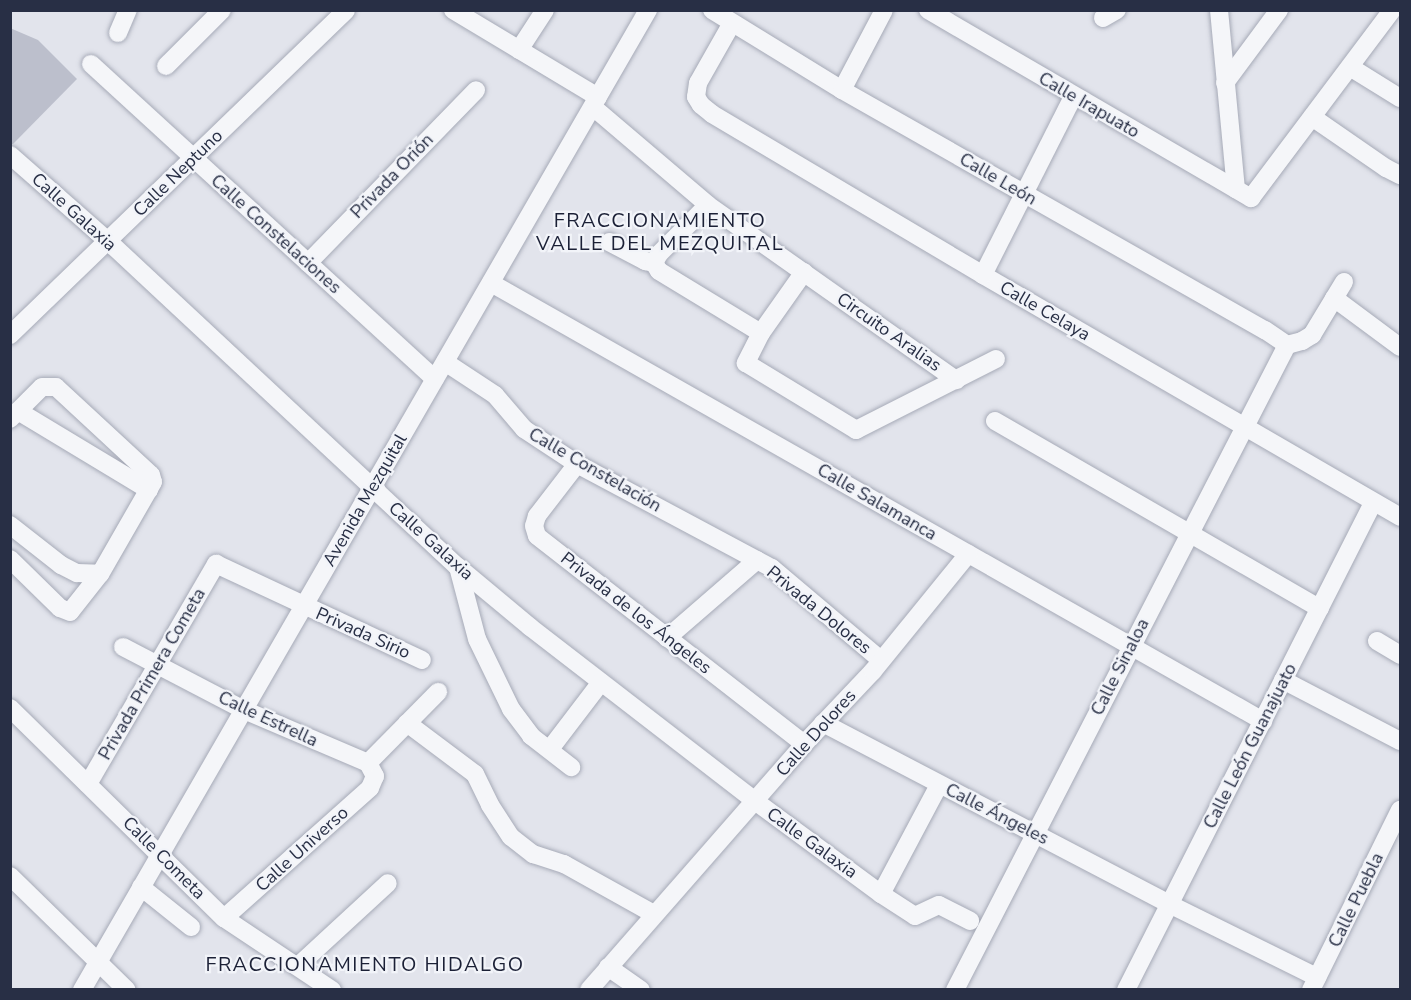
<!DOCTYPE html>
<meta charset="utf-8">
<style>
body{margin:0}
#map{position:relative;width:1411px;height:1000px;overflow:hidden;background:#e2e4ec;font-family:"Nunito Sans",sans-serif}
div>[style]{position:absolute}
[style*='--x']{left:calc(var(--x)*1px);top:calc(var(--y)*1px);width:calc(var(--w)*1px);rotate:calc(var(--a)*1deg)}
.building>*{inset:0;background:#bcbfcc}
.roads{filter:drop-shadow(0 0 2px #a6aab7) drop-shadow(0 0 2px #a6aab7)}
.minor>*{height:18px;margin:-9px;padding:0 9px;transform-origin:9px;border-radius:9px;background:#f5f6f9}
span{translate:-50% -50%;white-space:nowrap;text-align:center;line-height:1.15;-webkit-text-stroke:4.5px #f2f4f9;paint-order:stroke}
.street-label{font-size:18px;color:#282f45}
.neighbourhood-label{font-size:20px;color:#1b2036;letter-spacing:1.5px}
.frame{position:absolute;inset:0;border:12px solid #282f45;pointer-events:none}
</style>
<div id="map">
<div class="building">
<i style="clip-path:polygon(10px 28px,38px 40px,77px 79px,13px 144px,10px 144px)"></i>
</div>
<div class="roads">
<div class="minor">
<i style="--x:453;--y:10;--w:169;--a:31"></i>
<i style="--x:712;--y:10;--w:153;--a:31.6"></i>
<i style="--x:842;--y:90;--w:486;--a:29.6"></i>
<i style="--x:1265;--y:330;--w:27;--a:34"></i>
<i style="--x:928;--y:10;--w:374;--a:30.2"></i>
<i style="--x:1251;--y:198;--w:235;--a:-53.1"></i>
<i style="--x:1219;--y:10;--w:180;--a:84.6"></i>
<i style="--x:1103;--y:18;--w:16;--a:-30"></i>
<i style="--x:732;--y:23;--w:69;--a:119.5"></i>
<i style="--x:698;--y:83;--w:14;--a:98"></i>
<i style="--x:696;--y:97;--w:9;--a:58"></i>
<i style="--x:701;--y:105;--w:14;--a:39"></i>
<i style="--x:712;--y:114;--w:315;--a:30.7"></i>
<i style="--x:983;--y:275;--w:482;--a:30.1"></i>
<i style="--x:118;--y:33;--w:25;--a:-67"></i>
<i style="--x:519;--y:50;--w:48;--a:-57"></i>
<i style="--x:91;--y:64;--w:466;--a:42.5"></i>
<i style="--x:166;--y:66;--w:79;--a:-45"></i>
<i style="--x:1350;--y:67;--w:59;--a:31.8"></i>
<i style="--x:1225;--y:83;--w:91;--a:-53.5"></i>
<i style="--x:842;--y:90;--w:90;--a:-62.3"></i>
<i style="--x:593;--y:107;--w:151;--a:40.4"></i>
<i style="--x:708;--y:205;--w:304;--a:35.2"></i>
<i style="--x:1312;--y:117;--w:90;--a:34.6"></i>
<i style="--x:1386;--y:168;--w:16;--a:27"></i>
<i style="--x:10;--y:155;--w:130;--a:41.3"></i>
<i style="--x:108;--y:241;--w:478;--a:43"></i>
<i style="--x:458;--y:567;--w:94;--a:39.8"></i>
<i style="--x:530;--y:627;--w:284;--a:37.7"></i>
<i style="--x:755;--y:801;--w:157;--a:36.4"></i>
<i style="--x:881;--y:894;--w:40;--a:32.9"></i>
<i style="--x:915;--y:916;--w:26;--a:-25"></i>
<i style="--x:939;--y:905;--w:35;--a:27"></i>
<i style="--x:609;--y:242;--w:41;--a:27.8"></i>
<i style="--x:645;--y:261;--w:9;--a:13"></i>
<i style="--x:308;--y:263;--w:241;--a:-45.8"></i>
<i style="--x:654;--y:263;--w:9;--a:58"></i>
<i style="--x:659;--y:271;--w:119;--a:31.3"></i>
<i style="--x:654;--y:263;--w:10;--a:-61"></i>
<i style="--x:659;--y:254;--w:69;--a:-45"></i>
<i style="--x:804;--y:272;--w:75;--a:125.2"></i>
<i style="--x:761;--y:333;--w:34;--a:117"></i>
<i style="--x:746;--y:363;--w:129;--a:31.3"></i>
<i style="--x:856;--y:430;--w:157;--a:-26.9"></i>
<i style="--x:983;--y:275;--w:199;--a:-63.2"></i>
<i style="--x:491;--y:283;--w:888;--a:29.57"></i>
<i style="--x:1334;--y:298;--w:82;--a:36.6"></i>
<i style="--x:10;--y:335;--w:467;--a:-44"></i>
<i style="--x:1287;--y:345;--w:16;--a:-15"></i>
<i style="--x:1302;--y:341;--w:12;--a:-31"></i>
<i style="--x:1312;--y:335;--w:62;--a:-58.9"></i>
<i style="--x:445;--y:362;--w:60;--a:33.4"></i>
<i style="--x:495;--y:395;--w:45;--a:49.5"></i>
<i style="--x:524;--y:429;--w:64;--a:33.4"></i>
<i style="--x:577;--y:464;--w:221;--a:28.1"></i>
<i style="--x:772;--y:568;--w:143;--a:40.2"></i>
<i style="--x:18;--y:411;--w:153;--a:31.1"></i>
<i style="--x:10;--y:419;--w:45;--a:-45"></i>
<i style="--x:42;--y:387;--w:14;--a:0"></i>
<i style="--x:56;--y:387;--w:129;--a:42.8"></i>
<i style="--x:151;--y:475;--w:7;--a:74"></i>
<i style="--x:153;--y:482;--w:106;--a:119.9"></i>
<i style="--x:100;--y:574;--w:48;--a:128.3"></i>
<i style="--x:70;--y:612;--w:11;--a:-158"></i>
<i style="--x:60;--y:608;--w:70;--a:-135.6"></i>
<i style="--x:995;--y:421;--w:375;--a:30"></i>
<i style="--x:577;--y:464;--w:66;--a:127.6"></i>
<i style="--x:537;--y:516;--w:10;--a:107"></i>
<i style="--x:534;--y:526;--w:10;--a:73"></i>
<i style="--x:537;--y:536;--w:338;--a:37.9"></i>
<i style="--x:10;--y:525;--w:65;--a:38.1"></i>
<i style="--x:61;--y:565;--w:18;--a:27"></i>
<i style="--x:77;--y:573;--w:23;--a:2"></i>
<i style="--x:458;--y:567;--w:74;--a:75.2"></i>
<i style="--x:477;--y:639;--w:78;--a:64.1"></i>
<i style="--x:511;--y:709;--w:34;--a:53"></i>
<i style="--x:531;--y:736;--w:51;--a:37.8"></i>
<i style="--x:667;--y:638;--w:119;--a:-40.9"></i>
<i style="--x:1377;--y:641;--w:27;--a:31"></i>
<i style="--x:123;--y:647;--w:136;--a:27.5"></i>
<i style="--x:244;--y:710;--w:135;--a:23.1"></i>
<i style="--x:368;--y:763;--w:15;--a:62"></i>
<i style="--x:375;--y:776;--w:13;--a:113"></i>
<i style="--x:370;--y:788;--w:195;--a:138.3"></i>
<i style="--x:1283;--y:680;--w:132;--a:27.5"></i>
<i style="--x:10;--y:708;--w:300;--a:44.5"></i>
<i style="--x:224;--y:918;--w:130;--a:33.7"></i>
<i style="--x:407;--y:723;--w:85;--a:36.9"></i>
<i style="--x:475;--y:774;--w:34;--a:64"></i>
<i style="--x:490;--y:805;--w:38;--a:57"></i>
<i style="--x:511;--y:837;--w:28;--a:38"></i>
<i style="--x:533;--y:854;--w:33;--a:18"></i>
<i style="--x:564;--y:864;--w:103;--a:29.1"></i>
<i style="--x:823;--y:723;--w:393;--a:27.6"></i>
<i style="--x:1171;--y:905;--w:163;--a:26.3"></i>
<i style="--x:550;--y:749;--w:84;--a:-52.7"></i>
<i style="--x:368;--y:763;--w:100;--a:-45.4"></i>
<i style="--x:88;--y:784;--w:255;--a:-59.8"></i>
<i style="--x:216;--y:564;--w:227;--a:25"></i>
<i style="--x:10;--y:876;--w:163;--a:44.3"></i>
<i style="--x:141;--y:887;--w:64;--a:38.7"></i>
<i style="--x:881;--y:894;--w:123;--a:-62"></i>
<i style="--x:298;--y:966;--w:122;--a:-42.7"></i>
<i style="--x:608;--y:967;--w:40;--a:34.9"></i>
<i style="--x:82;--y:990;--w:1132;--a:-59.99"></i>
<i style="--x:589;--y:990;--w:327;--a:-48.8"></i>
<i style="--x:804;--y:744;--w:100;--a:-46.6"></i>
<i style="--x:873;--y:671;--w:151;--a:-50.9"></i>
<i style="--x:955;--y:990;--w:725;--a:-62.76"></i>
<i style="--x:1126;--y:990;--w:546;--a:-63.11"></i>
<i style="--x:1311;--y:990;--w:201;--a:-63.7"></i>
</div>
</div>
<div class="street-label">
<span style="left:1089px;top:105px;rotate:30deg">Calle Irapuato</span>
<span style="left:178px;top:173px;rotate:-44deg">Calle Neptuno</span>
<span style="left:392px;top:176px;rotate:-46deg">Privada Orión</span>
<span style="left:998px;top:179px;rotate:30deg">Calle León</span>
<span style="left:74px;top:212px;rotate:42deg">Calle Galaxia</span>
<span style="left:276px;top:234px;rotate:42deg">Calle Constelaciones</span>
<span style="left:1045px;top:311px;rotate:30deg">Calle Celaya</span>
<span style="left:889px;top:332px;rotate:35deg">Circuito Aralias</span>
<span style="left:595px;top:470px;rotate:30deg">Calle Constelación</span>
<span style="left:365px;top:500px;rotate:-60deg">Avenida Mezquital</span>
<span style="left:877px;top:502px;rotate:30deg">Calle Salamanca</span>
<span style="left:431px;top:541px;rotate:42deg">Calle Galaxia</span>
<span style="left:819px;top:610px;rotate:39deg">Privada Dolores</span>
<span style="left:636px;top:613px;rotate:38deg">Privada de los Ángeles</span>
<span style="left:363px;top:633px;rotate:24deg">Privada Sirio</span>
<span style="left:1120px;top:667px;rotate:-63deg">Calle Sinaloa</span>
<span style="left:152px;top:674px;rotate:-60deg">Privada Primera Cometa</span>
<span style="left:268px;top:719px;rotate:25deg">Calle Estrella</span>
<span style="left:816px;top:733px;rotate:-48deg">Calle Dolores</span>
<span style="left:1250px;top:746px;rotate:-63deg">Calle León Guanajuato</span>
<span style="left:997px;top:814px;rotate:27deg">Calle Ángeles</span>
<span style="left:812px;top:843px;rotate:36deg">Calle Galaxia</span>
<span style="left:302px;top:849px;rotate:-42deg">Calle Universo</span>
<span style="left:164px;top:858px;rotate:45deg">Calle Cometa</span>
<span style="left:1356px;top:900px;rotate:-64deg">Calle Puebla</span>
</div>
<div class="neighbourhood-label">
<span style="left:660px;top:232px">FRACCIONAMIENTO<br>VALLE DEL MEZQUITAL</span>
<span style="left:365px;top:964px">FRACCIONAMIENTO HIDALGO</span>
</div>
<div class="frame"></div>
</div>
